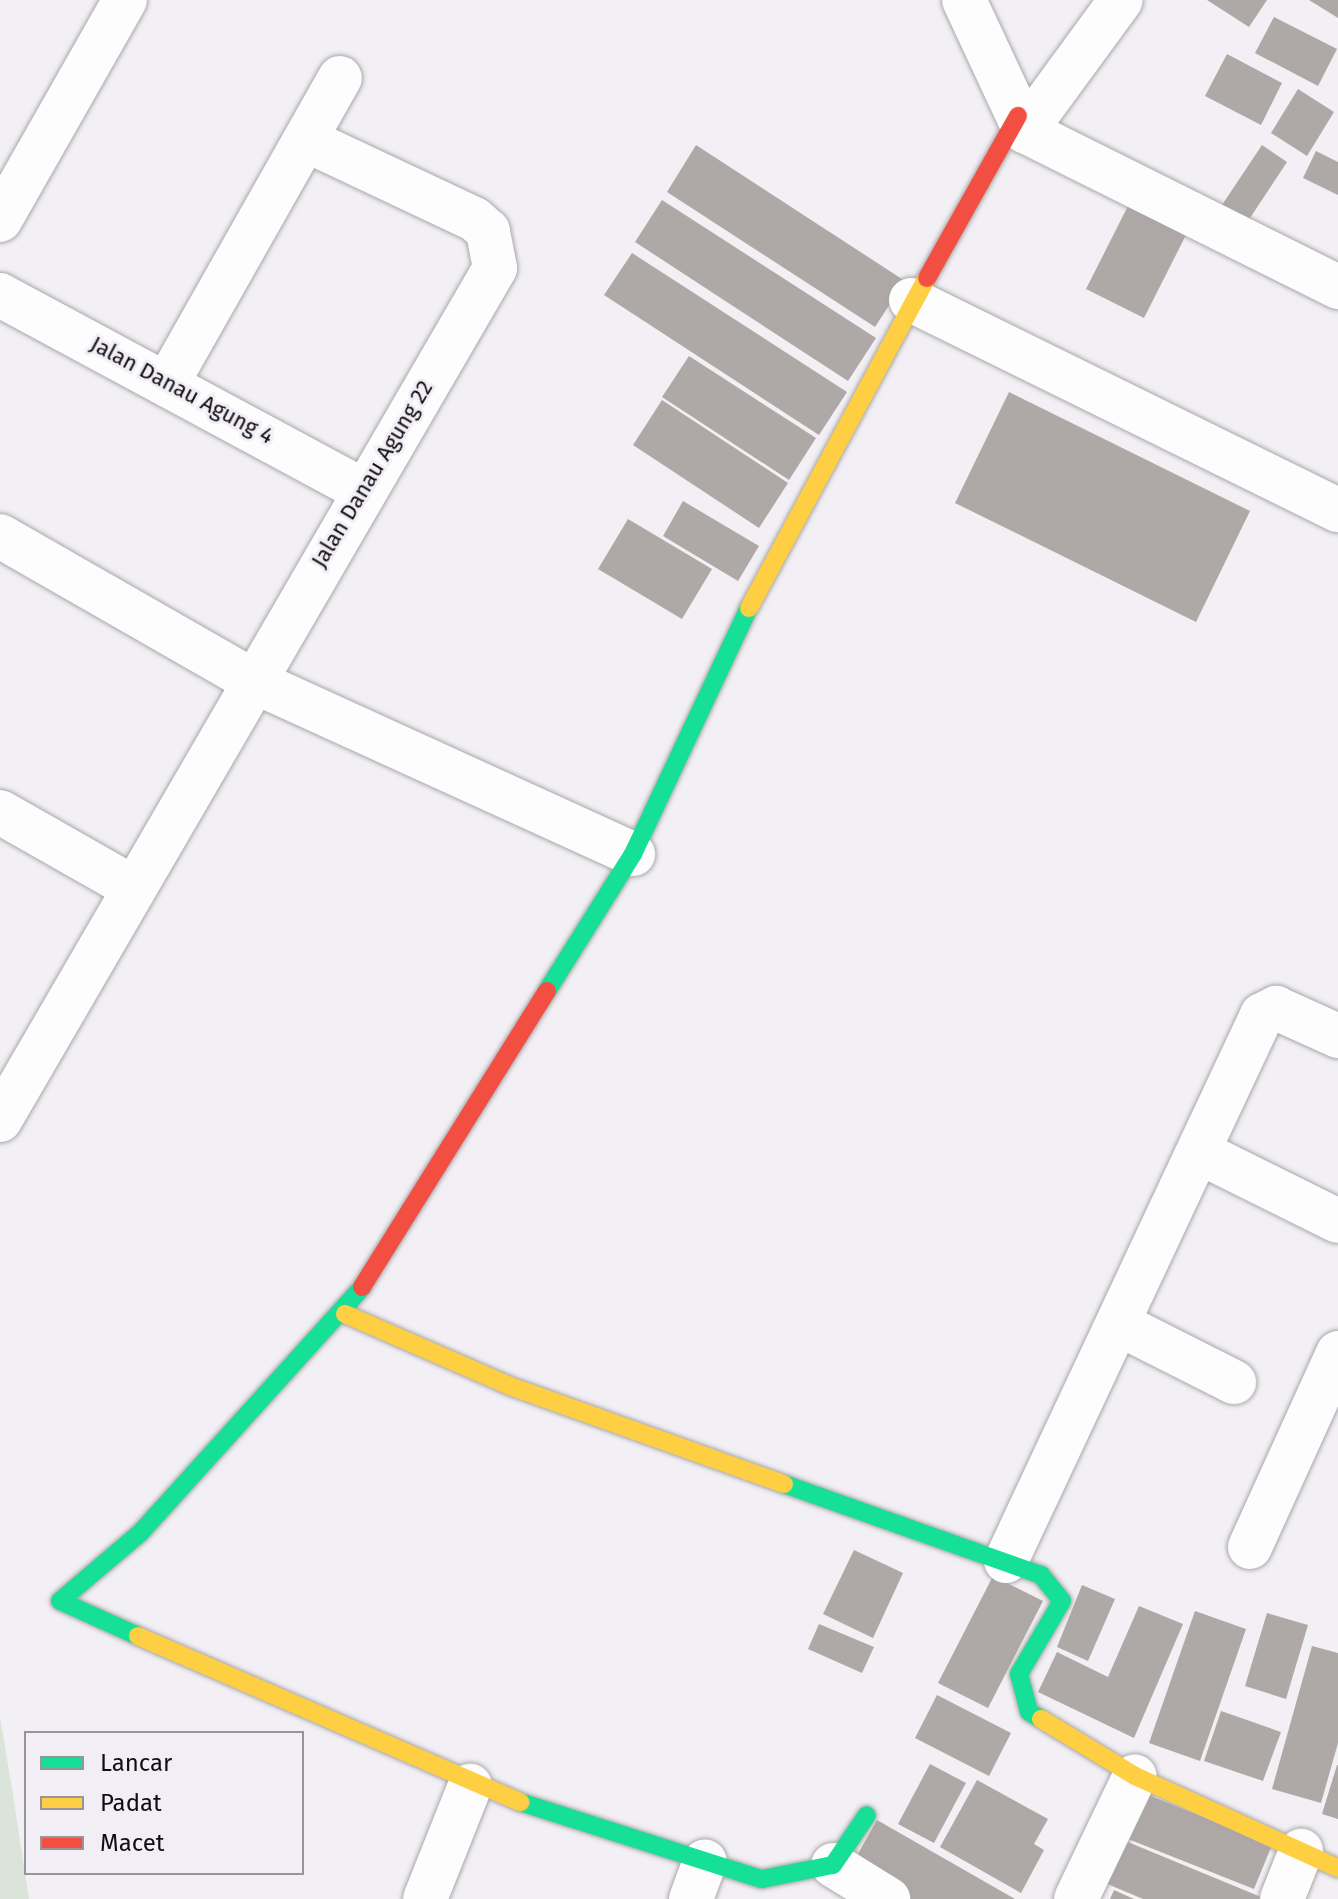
<!DOCTYPE html>
<style>
body{margin:0}
#map{position:relative;width:1338px;height:1899px;overflow:hidden;background:#f2f0f4;font-family:"Fira Sans",sans-serif}
div>[style]{position:absolute}
[style*='--x']{left:calc(var(--x)*1px);top:calc(var(--y)*1px);width:calc(var(--w)*1px);rotate:calc(var(--a)*1deg)}
.green>*{inset:0;background:#dbe4d9}
.building>*{inset:0;background:#aea8a6}
.roads{filter:drop-shadow(0 0 2px #a9a7aa) drop-shadow(0 0 2px #a9a7aa)}
.street>*{height:44px;margin:-22px;padding:0 22px;transform-origin:22px;border-radius:22px;background:#fdfdfd}
.fast>*{height:18px;margin:-9px;padding:0 9px;transform-origin:9px;border-radius:9px;background:#16e098}
.slow>*{height:18px;margin:-9px;padding:0 9px;transform-origin:9px;border-radius:9px;background:#ffcf43}
.jam>*{height:18px;margin:-9px;padding:0 9px;transform-origin:9px;border-radius:9px;background:#f24e42}
span{translate:-50% -50%;white-space:nowrap;text-align:center;line-height:1.15;-webkit-text-stroke:6px #f2eef6;paint-order:stroke}
.street-label{font-size:22px;color:#0f0d10}
.legend{position:absolute;left:24px;top:1731px;width:280px;height:144px;box-sizing:border-box;background:#f2eef6;border:2px solid #97949a;margin:0;padding:10px 14px;list-style:none;font-size:24px;color:#0f0d10}
.legend li{display:flex;align-items:center;gap:16px;height:40px}
.legend b{width:40px;border:2px solid #97949a}
</style>
<div id="map">
<div class="green">
<i style="clip-path:polygon(0 1717px,13px 1795px,29px 1899px,0 1899px)"></i>
</div>
<div class="building">
<i style="clip-path:polygon(1207px 0,1267px 0,1249px 27px)"></i>
<i style="clip-path:polygon(1309px 0,1338px 0,1338px 18px)"></i>
<i style="clip-path:polygon(1274px 17px,1337px 49px,1318px 86px,1255px 53px)"></i>
<i style="clip-path:polygon(1227px 54px,1282px 83px,1261px 125px,1205px 96px)"></i>
<i style="clip-path:polygon(1298px 89px,1334px 112px,1307px 156px,1271px 133px)"></i>
<i style="clip-path:polygon(696px 145px,905px 281px,875px 327px,667px 192px)"></i>
<i style="clip-path:polygon(1262px 145px,1287px 162px,1244px 227px,1218px 211px)"></i>
<i style="clip-path:polygon(1316px 151px,1338px 162px,1338px 195px,1303px 178px)"></i>
<i style="clip-path:polygon(662px 200px,876px 338px,848px 381px,635px 242px)"></i>
<i style="clip-path:polygon(1131px 200px,1189px 229px,1144px 318px,1086px 289px)"></i>
<i style="clip-path:polygon(632px 253px,847px 392px,819px 435px,604px 295px)"></i>
<i style="clip-path:polygon(689px 356px,816px 438px,789px 480px,662px 397px)"></i>
<i style="clip-path:polygon(1009px 392px,1250px 511px,1196px 622px,955px 503px)"></i>
<i style="clip-path:polygon(662px 400px,788px 483px,759px 528px,633px 445px)"></i>
<i style="clip-path:polygon(683px 501px,759px 546px,738px 581px,663px 536px)"></i>
<i style="clip-path:polygon(628px 519px,712px 569px,682px 619px,598px 569px)"></i>
<i style="clip-path:polygon(854px 1550px,903px 1573px,873px 1638px,823px 1614px)"></i>
<i style="clip-path:polygon(993px 1576px,1043px 1601px,988px 1708px,938px 1683px)"></i>
<i style="clip-path:polygon(1082px 1585px,1115px 1599px,1088px 1661px,1057px 1647px)"></i>
<i style="clip-path:polygon(1139px 1606px,1183px 1624px,1134px 1738px,1038px 1692px,1057px 1652px,1108px 1677px)"></i>
<i style="clip-path:polygon(1195px 1611px,1246px 1629px,1200px 1761px,1149px 1743px)"></i>
<i style="clip-path:polygon(1267px 1613px,1308px 1625px,1286px 1699px,1245px 1686px)"></i>
<i style="clip-path:polygon(819px 1624px,874px 1647px,862px 1673px,808px 1649px)"></i>
<i style="clip-path:polygon(1312px 1646px,1338px 1653px,1338px 1743px,1321px 1803px,1272px 1789px)"></i>
<i style="clip-path:polygon(937px 1695px,1011px 1733px,989px 1776px,915px 1738px)"></i>
<i style="clip-path:polygon(1221px 1711px,1281px 1732px,1263px 1781px,1204px 1761px)"></i>
<i style="clip-path:polygon(930px 1764px,966px 1783px,934px 1843px,898px 1824px)"></i>
<i style="clip-path:polygon(1337px 1765px,1338px 1765px,1338px 1819px,1322px 1814px)"></i>
<i style="clip-path:polygon(977px 1780px,1048px 1819px,1034px 1844px,1044px 1850px,1021px 1893px,940px 1847px)"></i>
<i style="clip-path:polygon(1146px 1794px,1272px 1845px,1254px 1889px,1128px 1839px)"></i>
<i style="clip-path:polygon(877px 1820px,1015px 1899px,908px 1899px,851px 1866px)"></i>
<i style="clip-path:polygon(1123px 1840px,1261px 1897px,1260px 1899px,1143px 1899px,1105px 1883px)"></i>
<i style="clip-path:polygon(1114px 1890px,1134px 1899px,1110px 1899px)"></i>
</div>
<div class="roads">
<div class="street">
<i style="--x:964;--y:0;--w:145;--a:65"></i>
<i style="--x:1025;--y:131;--w:350;--a:26.5"></i>
<i style="--x:1025;--y:131;--w:162;--a:-53.8"></i>
<i style="--x:0;--y:220;--w:253;--a:-60.4"></i>
<i style="--x:0;--y:295;--w:410;--a:28.3"></i>
<i style="--x:911;--y:300;--w:476;--a:26.2"></i>
<i style="--x:169;--y:380;--w:347;--a:-60.5"></i>
<i style="--x:0;--y:536;--w:289;--a:29.8"></i>
<i style="--x:251;--y:680;--w:420;--a:24.5"></i>
<i style="--x:0;--y:812;--w:152;--a:29.6"></i>
<i style="--x:0;--y:1120;--w:985;--a:-59.84"></i>
<i style="--x:495;--y:268;--w:38;--a:-101"></i>
<i style="--x:488;--y:231;--w:18;--a:-139"></i>
<i style="--x:474;--y:219;--w:181;--a:-154.8"></i>
<i style="--x:1199;--y:1152;--w:155;--a:26.4"></i>
<i style="--x:1119;--y:1324;--w:129;--a:26.8"></i>
<i style="--x:1250;--y:1547;--w:213;--a:-65.6"></i>
<i style="--x:1006;--y:1561;--w:603;--a:-64.88"></i>
<i style="--x:1262;--y:1015;--w:16;--a:-27"></i>
<i style="--x:1276;--y:1008;--w:68;--a:24.3"></i>
<i style="--x:833;--y:1865;--w:65;--a:31.7"></i>
<i style="--x:425;--y:1899;--w:122;--a:-68.3"></i>
<i style="--x:691;--y:1899;--w:40;--a:-69.8"></i>
<i style="--x:1076;--y:1899;--w:136;--a:-64.4"></i>
<i style="--x:1282;--y:1899;--w:52;--a:-68.4"></i>
</div>
<div class="fast">
<i style="--x:547;--y:991;--w:162;--a:-57.9"></i>
<i style="--x:633;--y:854;--w:272;--a:-64.8"></i>
<i style="--x:784;--y:1484;--w:273;--a:19.5"></i>
<i style="--x:1041;--y:1575;--w:33;--a:51"></i>
<i style="--x:1062;--y:1601;--w:85;--a:120.5"></i>
<i style="--x:1019;--y:1674;--w:39;--a:75"></i>
<i style="--x:1029;--y:1712;--w:14;--a:30"></i>
<i style="--x:138;--y:1636;--w:85;--a:-155.8"></i>
<i style="--x:60;--y:1601;--w:106;--a:-40.4"></i>
<i style="--x:141;--y:1532;--w:330;--a:-47.9"></i>
<i style="--x:520;--y:1802;--w:254;--a:17.7"></i>
<i style="--x:762;--y:1879;--w:72;--a:-11.2"></i>
<i style="--x:833;--y:1865;--w:60;--a:-55.8"></i>
</div>
<div class="slow">
<i style="--x:749;--y:608;--w:375;--a:-61.7"></i>
<i style="--x:345;--y:1314;--w:180;--a:23.6"></i>
<i style="--x:510;--y:1386;--w:291;--a:19.7"></i>
<i style="--x:138;--y:1636;--w:417;--a:23.5"></i>
<i style="--x:1041;--y:1719;--w:110;--a:31.2"></i>
<i style="--x:1135;--y:1776;--w:223;--a:24.4"></i>
</div>
<div class="jam">
<i style="--x:927;--y:278;--w:186;--a:-60.7"></i>
<i style="--x:362;--y:1287;--w:349;--a:-58"></i>
</div>
</div>
<div class="street-label">
<span style="left:182px;top:390px;rotate:28deg">Jalan Danau Agung 4</span>
<span style="left:372px;top:474px;rotate:-59deg">Jalan Danau Agung 22</span>
</div>
<ul class="legend">
<li><b style="height:10px;background:#16e098"></b>Lancar</li>
<li><b style="height:10px;background:#ffcf43"></b>Padat</li>
<li><b style="height:10px;background:#f24e42"></b>Macet</li>
</ul>
</div>
